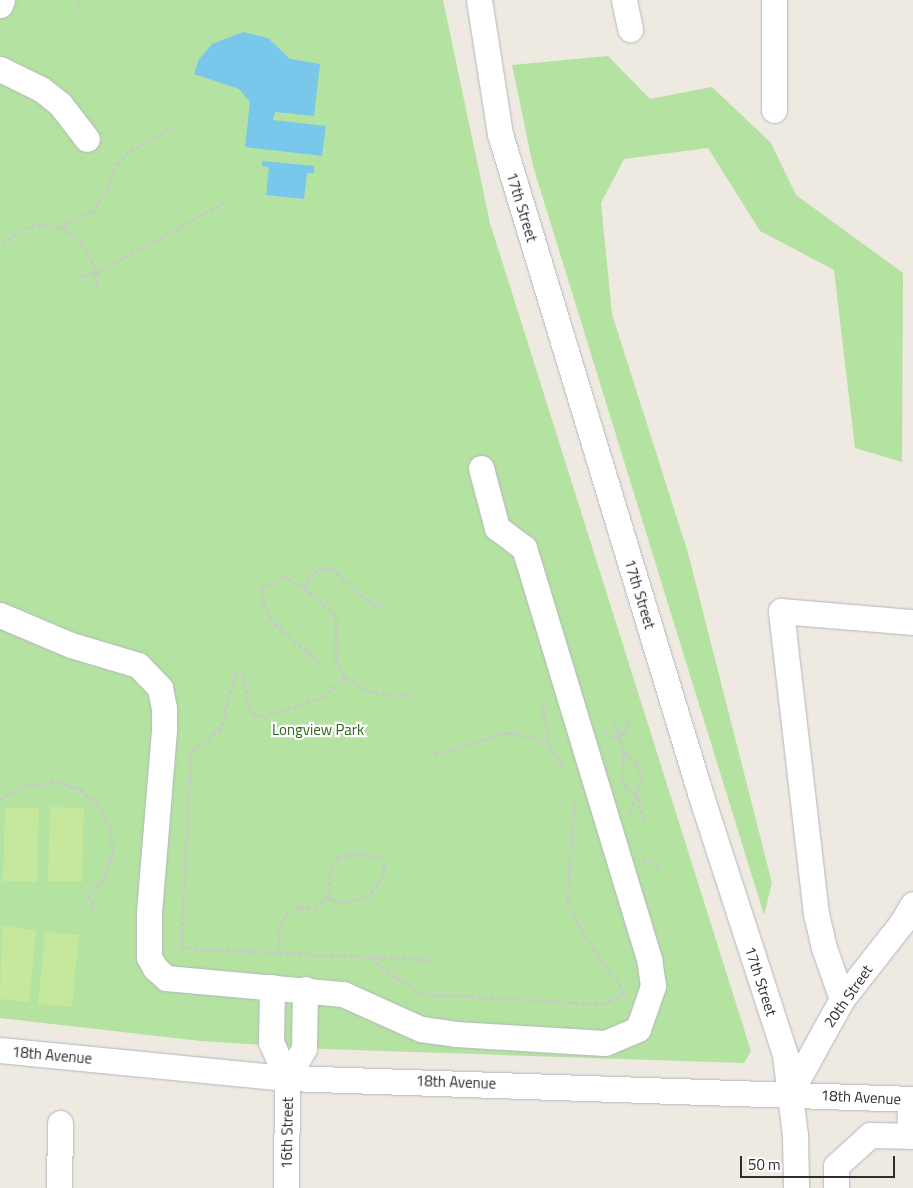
<!DOCTYPE html>
<style>
body{margin:0}
#map{position:relative;width:913px;height:1188px;overflow:hidden;background:#eee9e1;font-family:"Titillium Web",sans-serif}
div>[style]{position:absolute}
[style*='--x']{left:calc(var(--x)*1px);top:calc(var(--y)*1px);width:calc(var(--w)*1px);rotate:calc(var(--a)*1deg)}
.green>*{inset:0;background:#b4e2a0}
.pitch>*{inset:0;background:#c5e89c}
.water>*{inset:0;background:#79c8eb}
.path>*{height:3px;margin-top:-1.5px;transform-origin:0;background:repeating-linear-gradient(90deg,#c8c8c8 0 4px,transparent 0 6.5px)}
.roads{filter:drop-shadow(0 0 1px #b4b6c0) drop-shadow(0 0 1px #b4b6c0)}
.minor>*{height:25px;margin:-12.5px;padding:0 12.5px;transform-origin:12.5px;border-radius:12.5px;background:#fff}
span{translate:-50% -50%;white-space:nowrap;text-align:center;line-height:1.15;-webkit-text-stroke:4.5px #fff;paint-order:stroke}
.street-label{font-size:15px;color:#2d2d2d}
.park-label{font-size:15px;color:#2b6a1e}
.scale{position:absolute;left:740px;top:1156px;width:155px;height:22px;box-sizing:border-box;border:2px solid #2d2d2d;border-top:0;padding-left:6px;font-size:15px;line-height:18px;white-space:nowrap;color:#2d2d2d;-webkit-text-stroke:4px #fff;paint-order:stroke}
</style>
<div id="map">
<div class="green">
<i style="clip-path:polygon(0 0,443px 0,490px 223px,751px 1051px,744px 1063px,324px 1049px,201px 1041px,0 1018px)"></i>
<i style="clip-path:polygon(608px 56px,650px 99px,712px 87px,771px 143px,796px 195px,903px 273px,902px 462px,855px 448px,834px 270px,760px 231px,708px 148px,624px 159px,601px 203px,612px 314px,688px 553px,772px 883px,764px 915px,533px 166px,512px 65px)"></i>
</div>
<div class="pitch">
<i style="clip-path:polygon(50px 807px,84px 808px,82px 882px,48px 881px)"></i>
<i style="clip-path:polygon(5px 808px,39px 808px,37px 882px,3px 881px)"></i>
<i style="clip-path:polygon(2px 926px,36px 930px,29px 1002px,0 999px)"></i>
<i style="clip-path:polygon(45px 932px,79px 935px,72px 1007px,38px 1004px)"></i>
</div>
<div class="water">
<i style="clip-path:polygon(243px 32px,268px 38px,290px 59px,320px 64px,314px 116px,275px 112px,273px 120px,326px 126px,322px 156px,245px 147px,250px 102px,239px 89px,194px 74px,199px 59px,212px 44px)"></i>
<i style="clip-path:polygon(262px 161px,314px 166px,314px 173px,307px 173px,304px 199px,266px 195px,269px 167px,262px 166px)"></i>
</div>
<div class="path">
<i style="--x:78;--y:7;--w:7;--a:-82"></i>
<i style="--x:57;--y:227;--w:37;--a:-24"></i>
<i style="--x:91;--y:212;--w:28;--a:-52"></i>
<i style="--x:108;--y:190;--w:28;--a:-71"></i>
<i style="--x:117;--y:164;--w:18;--a:-45"></i>
<i style="--x:130;--y:151;--w:53;--a:-29.5"></i>
<i style="--x:2;--y:243;--w:27;--a:-33"></i>
<i style="--x:25;--y:228;--w:17;--a:-10"></i>
<i style="--x:42;--y:225;--w:20;--a:9"></i>
<i style="--x:62;--y:228;--w:24;--a:36"></i>
<i style="--x:81;--y:242;--w:14;--a:56"></i>
<i style="--x:89;--y:254;--w:20;--a:70"></i>
<i style="--x:96;--y:273;--w:19;--a:87"></i>
<i style="--x:79;--y:277;--w:17;--a:-13"></i>
<i style="--x:96;--y:273;--w:149;--a:-28.8"></i>
<i style="--x:304;--y:587;--w:21;--a:-152"></i>
<i style="--x:285;--y:577;--w:26;--a:159"></i>
<i style="--x:261;--y:586;--w:18;--a:81"></i>
<i style="--x:264;--y:604;--w:21;--a:62"></i>
<i style="--x:274;--y:623;--w:65;--a:41.3"></i>
<i style="--x:381;--y:603;--w:5;--a:143"></i>
<i style="--x:377;--y:606;--w:10;--a:-151"></i>
<i style="--x:368;--y:601;--w:48;--a:-138.4"></i>
<i style="--x:332;--y:569;--w:9;--a:-167"></i>
<i style="--x:323;--y:567;--w:12;--a:149"></i>
<i style="--x:313;--y:573;--w:17;--a:123"></i>
<i style="--x:304;--y:587;--w:43;--a:42.2"></i>
<i style="--x:336;--y:616;--w:43;--a:90"></i>
<i style="--x:336;--y:659;--w:20;--a:63"></i>
<i style="--x:345;--y:677;--w:27;--a:31"></i>
<i style="--x:368;--y:691;--w:32;--a:9"></i>
<i style="--x:400;--y:696;--w:14;--a:-17"></i>
<i style="--x:345;--y:677;--w:30;--a:139"></i>
<i style="--x:322;--y:697;--w:63;--a:161.6"></i>
<i style="--x:262;--y:717;--w:9;--a:-159"></i>
<i style="--x:254;--y:714;--w:9;--a:-122"></i>
<i style="--x:249;--y:706;--w:35;--a:-100"></i>
<i style="--x:243;--y:672;--w:7;--a:-172"></i>
<i style="--x:236;--y:671;--w:60;--a:104.5"></i>
<i style="--x:221;--y:729;--w:32;--a:145"></i>
<i style="--x:195;--y:747;--w:7;--a:124"></i>
<i style="--x:191;--y:753;--w:195;--a:92.9"></i>
<i style="--x:181;--y:948;--w:256;--a:2.7"></i>
<i style="--x:548;--y:703;--w:6;--a:162"></i>
<i style="--x:542;--y:705;--w:31;--a:77"></i>
<i style="--x:549;--y:735;--w:8;--a:113"></i>
<i style="--x:546;--y:742;--w:34;--a:54"></i>
<i style="--x:614;--y:721;--w:32;--a:72"></i>
<i style="--x:624;--y:751;--w:16;--a:43"></i>
<i style="--x:636;--y:762;--w:16;--a:68"></i>
<i style="--x:642;--y:777;--w:41;--a:108.4"></i>
<i style="--x:604;--y:732;--w:11;--a:27"></i>
<i style="--x:614;--y:737;--w:11;--a:-22"></i>
<i style="--x:624;--y:733;--w:10;--a:-66"></i>
<i style="--x:628;--y:724;--w:9;--a:-96"></i>
<i style="--x:624;--y:751;--w:27;--a:94"></i>
<i style="--x:622;--y:778;--w:10;--a:66"></i>
<i style="--x:626;--y:787;--w:16;--a:40"></i>
<i style="--x:638;--y:797;--w:23;--a:75"></i>
<i style="--x:435;--y:754;--w:77;--a:-16.6"></i>
<i style="--x:509;--y:732;--w:38;--a:15"></i>
<i style="--x:575;--y:798;--w:103;--a:94.4"></i>
<i style="--x:567;--y:901;--w:40;--a:63.4"></i>
<i style="--x:585;--y:937;--w:72;--a:54.1"></i>
<i style="--x:0;--y:799;--w:27;--a:-28"></i>
<i style="--x:24;--y:786;--w:33;--a:-7"></i>
<i style="--x:57;--y:782;--w:24;--a:17"></i>
<i style="--x:80;--y:789;--w:25;--a:40"></i>
<i style="--x:99;--y:805;--w:25;--a:63"></i>
<i style="--x:110;--y:827;--w:26;--a:83"></i>
<i style="--x:113;--y:853;--w:30;--a:111"></i>
<i style="--x:102;--y:881;--w:22;--a:137"></i>
<i style="--x:86;--y:896;--w:8;--a:30"></i>
<i style="--x:93;--y:900;--w:11;--a:90"></i>
<i style="--x:643;--y:860;--w:19;--a:21"></i>
<i style="--x:278;--y:952;--w:26;--a:-86"></i>
<i style="--x:280;--y:926;--w:11;--a:-63"></i>
<i style="--x:285;--y:916;--w:17;--a:-31"></i>
<i style="--x:300;--y:907;--w:14;--a:0"></i>
<i style="--x:314;--y:907;--w:17;--a:-33"></i>
<i style="--x:328;--y:898;--w:15;--a:16"></i>
<i style="--x:342;--y:902;--w:25;--a:-9"></i>
<i style="--x:367;--y:898;--w:26;--a:-54"></i>
<i style="--x:382;--y:877;--w:11;--a:-75"></i>
<i style="--x:385;--y:866;--w:9;--a:-111"></i>
<i style="--x:382;--y:858;--w:23;--a:-167"></i>
<i style="--x:360;--y:853;--w:24;--a:168"></i>
<i style="--x:337;--y:858;--w:13;--a:119"></i>
<i style="--x:331;--y:869;--w:29;--a:96"></i>
<i style="--x:372;--y:957;--w:21;--a:47"></i>
<i style="--x:386;--y:972;--w:45;--a:29.4"></i>
<i style="--x:425;--y:994;--w:177;--a:3.2"></i>
<i style="--x:602;--y:1004;--w:25;--a:-26"></i>
</div>
<div class="roads">
<div class="minor">
<i style="--x:479;--y:0;--w:136;--a:81.1"></i>
<i style="--x:500;--y:134;--w:692;--a:73.11"></i>
<i style="--x:701;--y:796;--w:272;--a:72"></i>
<i style="--x:785;--y:1055;--w:81;--a:82.9"></i>
<i style="--x:795;--y:1135;--w:53;--a:88.9"></i>
<i style="--x:624;--y:0;--w:30;--a:78"></i>
<i style="--x:0;--y:5;--w:5;--a:-68"></i>
<i style="--x:0;--y:69;--w:46;--a:26"></i>
<i style="--x:41;--y:89;--w:24;--a:38"></i>
<i style="--x:60;--y:104;--w:44;--a:52.4"></i>
<i style="--x:774;--y:110;--w:110;--a:-90"></i>
<i style="--x:0;--y:615;--w:77;--a:22.9"></i>
<i style="--x:71;--y:645;--w:70;--a:16.6"></i>
<i style="--x:138;--y:665;--w:32;--a:46"></i>
<i style="--x:160;--y:688;--w:20;--a:79"></i>
<i style="--x:164;--y:708;--w:22;--a:90"></i>
<i style="--x:164;--y:730;--w:184;--a:94.7"></i>
<i style="--x:149;--y:913;--w:44;--a:90"></i>
<i style="--x:149;--y:957;--w:13;--a:61"></i>
<i style="--x:155;--y:968;--w:15;--a:42"></i>
<i style="--x:166;--y:978;--w:178;--a:5.2"></i>
<i style="--x:343;--y:994;--w:85;--a:24.2"></i>
<i style="--x:421;--y:1029;--w:35;--a:8"></i>
<i style="--x:456;--y:1034;--w:149;--a:3.5"></i>
<i style="--x:605;--y:1043;--w:36;--a:-23"></i>
<i style="--x:638;--y:1029;--w:46;--a:-70.8"></i>
<i style="--x:653;--y:986;--w:27;--a:-98"></i>
<i style="--x:649;--y:959;--w:430;--a:-106.9"></i>
<i style="--x:524;--y:548;--w:34;--a:-143"></i>
<i style="--x:497;--y:528;--w:62;--a:-104.9"></i>
<i style="--x:272;--y:987;--w:55;--a:91"></i>
<i style="--x:271;--y:1042;--w:39;--a:66"></i>
<i style="--x:287;--y:1078;--w:110;--a:90.5"></i>
<i style="--x:842;--y:999;--w:54;--a:-109.4"></i>
<i style="--x:824;--y:948;--w:35;--a:-103"></i>
<i style="--x:816;--y:914;--w:305;--a:-96.6"></i>
<i style="--x:781;--y:611;--w:132;--a:4.8"></i>
<i style="--x:0;--y:1050;--w:288;--a:5.6"></i>
<i style="--x:287;--y:1078;--w:626;--a:1.92"></i>
<i style="--x:287;--y:1078;--w:34;--a:-60"></i>
<i style="--x:304;--y:1048;--w:59;--a:-89"></i>
<i style="--x:790;--y:1093;--w:107;--a:-61"></i>
<i style="--x:842;--y:999;--w:95;--a:-51.8"></i>
<i style="--x:901;--y:924;--w:23;--a:-59"></i>
<i style="--x:59;--y:1188;--w:65;--a:-89.1"></i>
<i style="--x:836;--y:1188;--w:22;--a:-90"></i>
<i style="--x:836;--y:1166;--w:46;--a:-42.4"></i>
<i style="--x:870;--y:1135;--w:39;--a:1"></i>
<i style="--x:909;--y:1136;--w:37;--a:-88"></i>
</div>
</div>
<div class="street-label">
<span style="left:522px;top:207px;rotate:73deg">17th Street</span>
<span style="left:640px;top:594px;rotate:73deg">17th Street</span>
<span style="left:761px;top:981px;rotate:72deg">17th Street</span>
<span style="left:848px;top:996px;rotate:-55deg">20th Street</span>
<span style="left:52px;top:1055px;rotate:5deg">18th Avenue</span>
<span style="left:456px;top:1082px;rotate:2deg">18th Avenue</span>
<span style="left:861px;top:1097px;rotate:3deg">18th Avenue</span>
<span style="left:287px;top:1133px;rotate:-89deg">16th Street</span>
</div>
<div class="park-label">
<span style="left:318px;top:730px">Longview Park</span>
</div>
<div class="scale">50 m</div>
</div>
